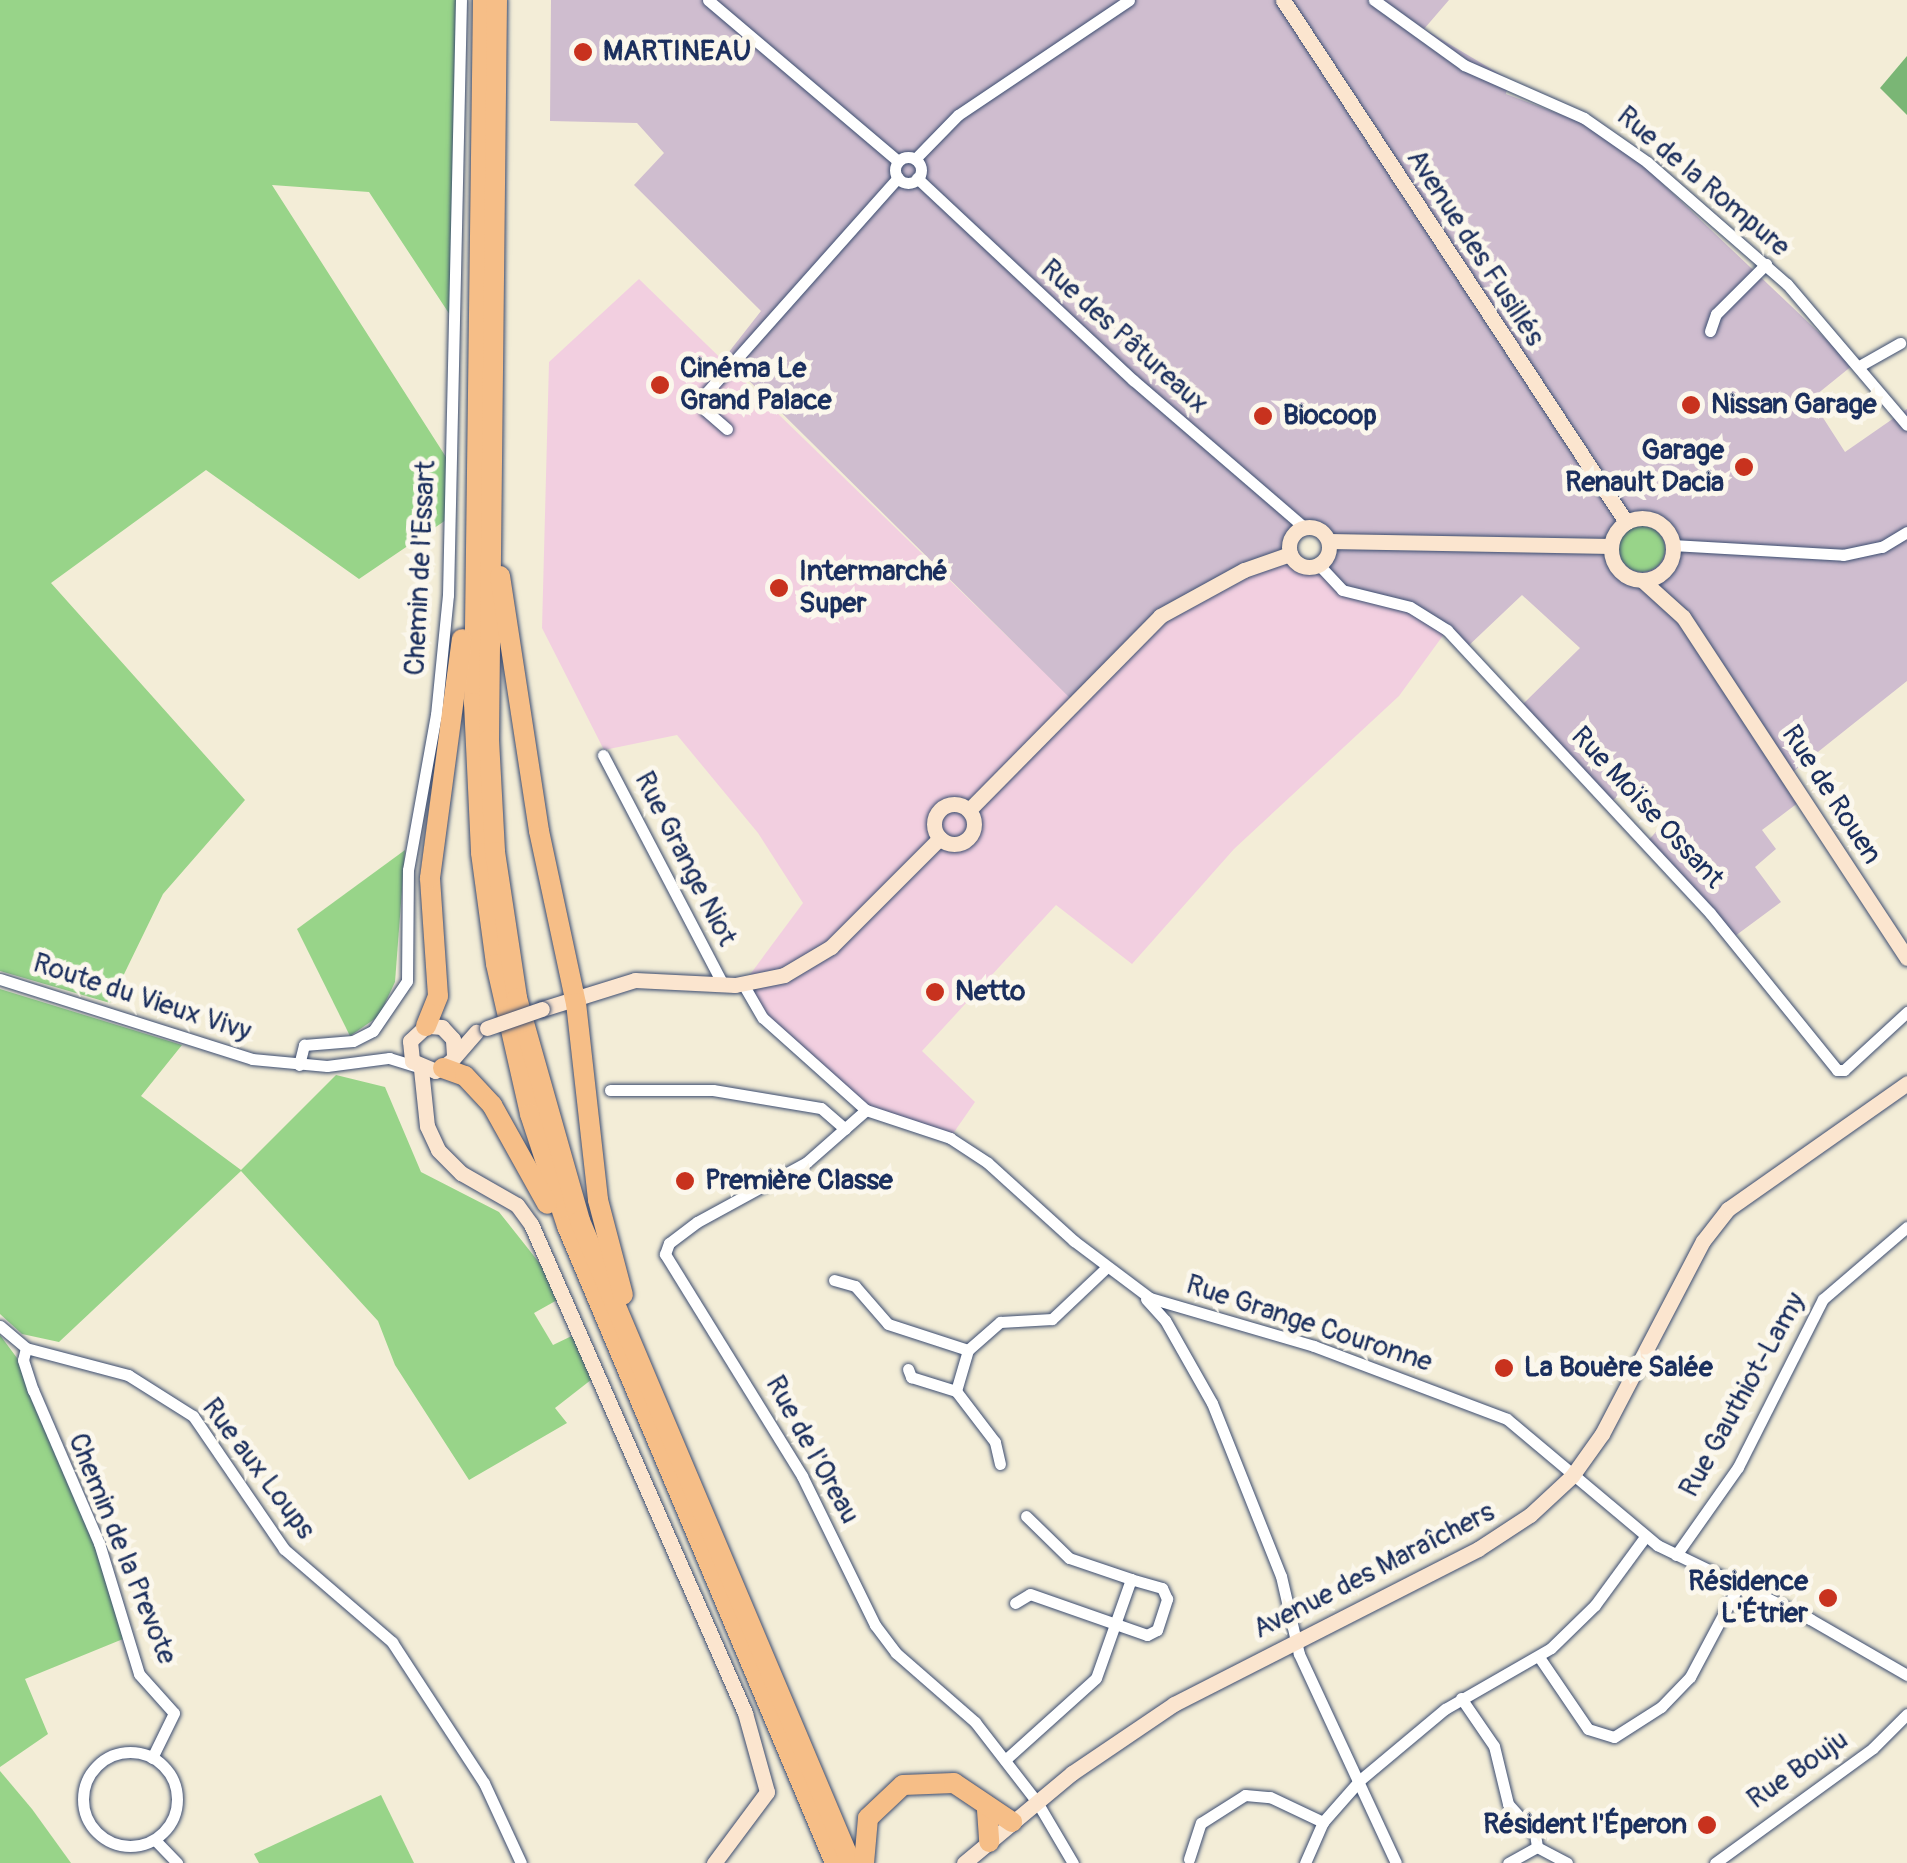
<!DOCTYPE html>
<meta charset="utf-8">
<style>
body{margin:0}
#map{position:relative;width:1907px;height:1863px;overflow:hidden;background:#f3edd7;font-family:Pangolin,sans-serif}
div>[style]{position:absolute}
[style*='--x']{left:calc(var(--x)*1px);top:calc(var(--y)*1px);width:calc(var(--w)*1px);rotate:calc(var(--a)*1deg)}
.built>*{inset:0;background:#f2cfe0}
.industrial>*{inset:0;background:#cfbdcf}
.green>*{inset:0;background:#98d489}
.round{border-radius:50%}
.forest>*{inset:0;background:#7ab675}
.roads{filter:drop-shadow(0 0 2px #3b4c70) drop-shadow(0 0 2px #3b4c70)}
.street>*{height:11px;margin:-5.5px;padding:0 5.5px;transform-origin:5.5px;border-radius:5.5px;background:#fff}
.street>.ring{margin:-5.5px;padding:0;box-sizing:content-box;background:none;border:11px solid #fff;border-radius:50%}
.secondary>*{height:15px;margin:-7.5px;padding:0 7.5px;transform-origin:7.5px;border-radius:7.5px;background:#fbe5cf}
.secondary>.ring{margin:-7.5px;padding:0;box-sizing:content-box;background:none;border:15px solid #fbe5cf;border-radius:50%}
.highway>*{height:20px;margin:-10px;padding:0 10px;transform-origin:10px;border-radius:10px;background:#f6be87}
.bridges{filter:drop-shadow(0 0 2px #3b4c70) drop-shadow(0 0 2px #3b4c70)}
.secondary-bridge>*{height:15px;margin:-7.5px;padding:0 7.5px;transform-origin:7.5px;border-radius:7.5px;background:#fbe5cf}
.dots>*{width:28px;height:28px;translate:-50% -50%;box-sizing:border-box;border:5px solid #fbf7ec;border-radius:50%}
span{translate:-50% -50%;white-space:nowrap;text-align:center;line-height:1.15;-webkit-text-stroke:10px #fbf7ec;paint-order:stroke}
.poi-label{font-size:28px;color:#1b2f5e;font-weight:700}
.left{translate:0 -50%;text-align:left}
.right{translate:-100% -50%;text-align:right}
.street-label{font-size:28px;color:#1b2f5e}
</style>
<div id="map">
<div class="built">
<i style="clip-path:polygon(639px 279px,1073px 700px,1160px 615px,1290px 554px,1301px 565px,1447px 630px,1399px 696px,1234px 849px,1132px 964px,1056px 905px,922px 1051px,975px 1102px,950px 1138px,879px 1117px,773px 1028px,743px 984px,803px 903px,758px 833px,677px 735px,604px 750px,542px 628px,549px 362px)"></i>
</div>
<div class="industrial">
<i style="clip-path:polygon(551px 0,1449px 0,1424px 29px,1508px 79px,1506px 94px,1591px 126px,1646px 168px,1853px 365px,1811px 399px,1845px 452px,1907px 409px,1907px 681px,1789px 775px,1803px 799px,1762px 830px,1776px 849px,1755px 867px,1781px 902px,1731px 939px,1643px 846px,1666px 821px,1636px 784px,1607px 804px,1520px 707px,1580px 648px,1522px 595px,1465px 649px,1431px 617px,1348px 594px,1319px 565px,1329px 549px,1316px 528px,1297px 530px,1289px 551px,1178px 604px,1073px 701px,725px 357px,761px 311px,634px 185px,664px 153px,637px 123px,550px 121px)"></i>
</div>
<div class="green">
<i style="clip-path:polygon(0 0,456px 0,452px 318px,369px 192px,272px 185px,446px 457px,446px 520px,359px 579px,206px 470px,51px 583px,245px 800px,163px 894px,110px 1003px,0 971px)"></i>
<i class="round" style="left:1619px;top:526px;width:46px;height:46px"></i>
<i style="clip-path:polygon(405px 850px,395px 982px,379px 1016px,350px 1036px,297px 929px)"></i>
<i style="clip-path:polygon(0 989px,182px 1045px,141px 1096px,241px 1170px,336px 1075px,385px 1087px,421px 1172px,499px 1212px,545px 1270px,559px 1299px,534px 1313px,553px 1345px,580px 1332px,596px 1376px,555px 1408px,567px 1423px,469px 1480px,395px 1365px,378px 1321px,241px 1171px,59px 1342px,22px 1334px,0 1314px)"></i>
<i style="clip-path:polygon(0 1335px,17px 1358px,99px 1554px,123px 1639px,25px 1679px,48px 1734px,0 1767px)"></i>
<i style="clip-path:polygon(0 1771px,32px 1809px,71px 1863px,0 1863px)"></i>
<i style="clip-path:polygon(381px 1795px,414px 1863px,259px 1863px,254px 1854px)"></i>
</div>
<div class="forest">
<i style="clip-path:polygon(1907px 56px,1907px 115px,1880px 88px)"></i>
</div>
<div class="roads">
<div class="street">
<i style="--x:708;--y:0;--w:249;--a:40.3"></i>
<i style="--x:1374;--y:0;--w:111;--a:35.8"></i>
<i style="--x:1464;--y:65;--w:131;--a:23.8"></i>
<i style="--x:1584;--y:118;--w:77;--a:34.9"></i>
<i style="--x:1647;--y:162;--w:186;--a:41.1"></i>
<i style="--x:1787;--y:284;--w:185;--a:49.6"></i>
<i class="ring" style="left:895px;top:157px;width:15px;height:15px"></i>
<i style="--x:915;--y:159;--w:62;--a:-45.7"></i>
<i style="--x:958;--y:115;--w:206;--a:-33.9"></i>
<i style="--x:917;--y:178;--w:296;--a:43.1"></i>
<i style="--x:1133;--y:380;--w:225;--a:40.7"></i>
<i style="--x:1710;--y:331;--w:18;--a:-71"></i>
<i style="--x:1716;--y:314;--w:71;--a:-45"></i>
<i style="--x:1861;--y:365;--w:45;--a:-29.4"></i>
<i style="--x:727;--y:429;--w:29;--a:-139"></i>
<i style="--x:705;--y:410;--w:18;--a:-84"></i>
<i style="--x:707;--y:392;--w:287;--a:-48.3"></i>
<i style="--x:1672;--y:545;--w:171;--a:3.3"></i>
<i style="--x:1843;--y:555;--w:40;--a:-12"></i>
<i style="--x:1882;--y:547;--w:29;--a:-31"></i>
<i style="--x:1319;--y:565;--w:34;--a:47"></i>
<i style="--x:1342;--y:590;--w:70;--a:14"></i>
<i style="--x:1410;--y:607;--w:44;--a:31.9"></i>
<i style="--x:1447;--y:630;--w:386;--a:47.1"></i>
<i style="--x:1710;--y:913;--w:202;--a:51"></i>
<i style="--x:1837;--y:1070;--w:7;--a:0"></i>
<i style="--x:1844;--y:1070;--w:86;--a:-42.6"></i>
<i style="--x:603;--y:755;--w:259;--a:62.4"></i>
<i style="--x:0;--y:979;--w:264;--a:17.6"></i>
<i style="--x:252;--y:1059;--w:75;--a:5.3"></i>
<i style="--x:327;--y:1066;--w:63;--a:-7.4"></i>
<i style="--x:389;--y:1058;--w:28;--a:17"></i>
<i style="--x:743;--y:984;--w:39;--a:60"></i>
<i style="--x:763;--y:1018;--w:138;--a:41.8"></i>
<i style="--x:866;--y:1110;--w:89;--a:18.4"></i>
<i style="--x:950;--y:1138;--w:45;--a:33.3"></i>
<i style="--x:988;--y:1163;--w:116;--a:42.2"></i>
<i style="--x:1074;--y:1241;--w:95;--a:36.9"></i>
<i style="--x:1150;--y:1298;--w:171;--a:16.3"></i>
<i style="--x:1314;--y:1346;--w:206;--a:20.7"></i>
<i style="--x:1507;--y:1419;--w:196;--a:40"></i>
<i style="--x:1657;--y:1545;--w:170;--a:25.8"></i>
<i style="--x:1810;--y:1619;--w:112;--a:30"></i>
<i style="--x:299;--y:1065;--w:21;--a:-76"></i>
<i style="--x:304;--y:1045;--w:49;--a:-4.7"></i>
<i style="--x:353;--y:1041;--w:22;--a:-27"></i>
<i style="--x:373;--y:1031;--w:60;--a:-55.8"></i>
<i style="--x:407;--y:981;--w:111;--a:-89.5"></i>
<i style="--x:408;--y:870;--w:158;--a:-79.8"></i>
<i style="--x:436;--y:715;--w:121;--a:-84.3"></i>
<i style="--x:448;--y:595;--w:595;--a:-88.75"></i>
<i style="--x:610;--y:1090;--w:103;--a:0"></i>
<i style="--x:713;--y:1090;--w:109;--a:9.5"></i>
<i style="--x:821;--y:1108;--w:32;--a:41"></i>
<i style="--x:866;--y:1110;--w:79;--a:138.6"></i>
<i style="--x:807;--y:1162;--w:125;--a:151.4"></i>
<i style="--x:697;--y:1222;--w:35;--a:143"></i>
<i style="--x:669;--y:1243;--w:12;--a:110"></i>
<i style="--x:665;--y:1254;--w:261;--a:58.3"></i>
<i style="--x:802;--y:1476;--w:166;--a:63.9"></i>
<i style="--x:875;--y:1625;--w:35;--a:53"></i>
<i style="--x:896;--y:1653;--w:105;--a:41.1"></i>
<i style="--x:975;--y:1722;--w:101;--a:52.2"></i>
<i style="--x:1037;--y:1802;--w:71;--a:59.5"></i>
<i style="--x:834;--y:1280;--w:22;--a:16"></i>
<i style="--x:855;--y:1286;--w:50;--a:49"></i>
<i style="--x:888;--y:1324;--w:84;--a:18"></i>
<i style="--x:1146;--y:1299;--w:28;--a:48"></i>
<i style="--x:1165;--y:1320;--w:95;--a:60.5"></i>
<i style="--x:1212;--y:1403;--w:186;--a:68.3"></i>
<i style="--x:1281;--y:1576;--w:80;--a:77"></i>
<i style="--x:1299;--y:1654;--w:230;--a:65.1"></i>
<i style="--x:0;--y:1326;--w:34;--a:40"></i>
<i style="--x:26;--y:1348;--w:106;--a:14.8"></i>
<i style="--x:128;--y:1375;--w:77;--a:32.2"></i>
<i style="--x:193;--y:1416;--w:161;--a:55.6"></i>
<i style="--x:284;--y:1549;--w:143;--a:40.7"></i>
<i style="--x:392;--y:1642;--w:168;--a:56.9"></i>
<i style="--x:484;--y:1783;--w:88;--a:65.2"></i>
<i style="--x:26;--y:1348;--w:12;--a:104"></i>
<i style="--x:23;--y:1360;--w:32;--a:72"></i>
<i style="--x:33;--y:1390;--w:167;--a:66.7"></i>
<i style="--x:99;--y:1543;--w:137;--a:73"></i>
<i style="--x:139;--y:1674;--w:52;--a:48.1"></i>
<i style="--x:174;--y:1713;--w:50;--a:116.1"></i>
<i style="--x:908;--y:1369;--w:9;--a:69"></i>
<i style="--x:911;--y:1377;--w:47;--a:17.3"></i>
<i style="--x:1000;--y:1464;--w:23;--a:-103"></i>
<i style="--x:995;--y:1442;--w:64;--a:-127.4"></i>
<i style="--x:956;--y:1391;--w:43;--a:-73.7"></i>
<i style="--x:968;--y:1350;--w:43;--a:-41.2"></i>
<i style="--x:1000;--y:1322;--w:52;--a:-3.3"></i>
<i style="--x:1052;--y:1319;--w:74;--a:-43.4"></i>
<i style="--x:1676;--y:1555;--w:108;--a:-54.8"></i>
<i style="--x:1738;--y:1467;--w:188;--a:-63.2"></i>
<i style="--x:1823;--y:1299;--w:111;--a:-40.6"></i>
<i style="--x:1015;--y:1603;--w:17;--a:-31"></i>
<i style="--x:1030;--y:1594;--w:124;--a:19.3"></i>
<i style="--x:1147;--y:1635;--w:11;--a:-27"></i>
<i style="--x:1157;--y:1630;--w:33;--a:-72"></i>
<i style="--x:1167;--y:1599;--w:12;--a:-114"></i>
<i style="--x:1162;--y:1588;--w:32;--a:-164"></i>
<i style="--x:1539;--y:1657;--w:87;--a:55.8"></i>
<i style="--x:1588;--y:1729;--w:27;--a:17"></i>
<i style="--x:1614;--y:1737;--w:56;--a:-32.6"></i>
<i style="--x:1661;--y:1707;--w:42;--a:-46"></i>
<i style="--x:1690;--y:1677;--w:104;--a:-62"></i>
<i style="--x:1461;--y:1698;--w:58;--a:55.5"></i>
<i style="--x:1494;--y:1746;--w:60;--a:76.4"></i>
<i style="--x:1508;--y:1804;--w:40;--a:48"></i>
<i style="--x:1535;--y:1834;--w:13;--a:81"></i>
<i style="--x:1537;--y:1847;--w:33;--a:151"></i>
<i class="ring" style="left:83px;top:1752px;width:83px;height:83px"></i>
<i style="--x:1005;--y:1760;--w:122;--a:-42"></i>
<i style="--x:1096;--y:1678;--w:105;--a:-70.5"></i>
<i style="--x:1131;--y:1579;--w:65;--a:-161.3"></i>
<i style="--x:1069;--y:1558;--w:60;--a:-135.7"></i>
<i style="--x:155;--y:1840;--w:32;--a:46"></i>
<i style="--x:1537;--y:1847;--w:34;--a:28"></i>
<i style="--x:1189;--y:1859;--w:38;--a:-72"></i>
<i style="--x:1201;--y:1823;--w:52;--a:-32.5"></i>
<i style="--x:1245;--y:1795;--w:25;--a:5"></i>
<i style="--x:1270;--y:1797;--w:59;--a:25.3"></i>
<i style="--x:1305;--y:1863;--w:45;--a:-66.3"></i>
<i style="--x:1323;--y:1822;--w:56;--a:-48.6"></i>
<i style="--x:1360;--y:1780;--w:111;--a:-39.9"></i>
<i style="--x:1445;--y:1709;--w:122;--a:-29.9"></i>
<i style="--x:1551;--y:1648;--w:62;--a:-44.3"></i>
<i style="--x:1595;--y:1605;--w:84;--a:-53.7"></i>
<i style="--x:1715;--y:1863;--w:195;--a:-36"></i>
<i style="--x:1873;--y:1748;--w:48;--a:-45"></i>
</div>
<div class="secondary">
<i style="--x:1283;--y:0;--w:625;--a:56.69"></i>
<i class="ring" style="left:1611px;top:518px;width:47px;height:47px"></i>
<i class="ring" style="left:1289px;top:527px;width:25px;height:25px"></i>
<i style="--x:1329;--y:541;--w:282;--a:1"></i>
<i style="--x:1642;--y:580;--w:55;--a:42.1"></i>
<i style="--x:1683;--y:617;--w:408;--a:56.7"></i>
<i class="ring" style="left:934px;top:804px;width:25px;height:25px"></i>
<i style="--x:969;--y:810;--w:272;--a:-45.4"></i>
<i style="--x:1160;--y:616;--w:96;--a:-28.7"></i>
<i style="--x:1244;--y:570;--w:49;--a:-19.2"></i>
<i style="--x:542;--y:1009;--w:97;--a:-17.3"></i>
<i style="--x:635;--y:980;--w:100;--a:2.9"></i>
<i style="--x:735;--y:985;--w:50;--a:-11.5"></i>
<i style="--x:784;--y:975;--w:55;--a:-30.8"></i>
<i style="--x:831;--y:947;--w:154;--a:-45"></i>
<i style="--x:454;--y:1055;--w:16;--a:-94"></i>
<i style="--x:453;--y:1039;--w:16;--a:-133"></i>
<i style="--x:442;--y:1027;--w:16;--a:-176"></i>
<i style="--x:426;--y:1026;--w:22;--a:137"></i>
<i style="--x:410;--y:1041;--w:20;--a:84"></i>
<i style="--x:412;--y:1061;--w:25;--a:23"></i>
<i style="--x:435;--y:1071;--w:17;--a:-31"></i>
<i style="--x:450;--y:1062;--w:40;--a:-49"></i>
<i style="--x:421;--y:1069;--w:57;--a:84"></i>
<i style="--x:427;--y:1126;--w:26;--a:65"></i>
<i style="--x:438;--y:1150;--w:33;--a:45"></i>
<i style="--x:461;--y:1173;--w:64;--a:29.7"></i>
<i style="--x:517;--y:1205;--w:24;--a:54"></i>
<i style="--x:531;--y:1224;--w:534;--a:66.36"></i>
<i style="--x:745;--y:1713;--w:82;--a:74.4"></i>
<i style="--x:767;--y:1792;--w:89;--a:126.7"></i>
<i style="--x:964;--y:1863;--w:141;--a:-39.8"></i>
<i style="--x:1072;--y:1773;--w:123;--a:-34.1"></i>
<i style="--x:1174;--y:1704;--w:341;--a:-27"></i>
<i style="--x:1478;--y:1549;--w:62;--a:-33.2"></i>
<i style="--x:1530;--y:1515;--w:57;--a:-42.9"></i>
<i style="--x:1572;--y:1476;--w:52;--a:-54.5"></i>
<i style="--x:1602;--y:1434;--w:218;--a:-62.4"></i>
<i style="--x:1703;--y:1241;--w:41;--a:-52"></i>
<i style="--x:1728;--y:1209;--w:219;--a:-35.1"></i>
</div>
<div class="highway">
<i style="--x:483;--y:0;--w:703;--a:90.73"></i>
<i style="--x:474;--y:703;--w:150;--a:87.3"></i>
<i style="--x:481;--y:853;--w:112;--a:82.3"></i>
<i style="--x:496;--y:964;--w:154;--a:77.2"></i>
<i style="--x:530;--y:1114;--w:118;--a:71.7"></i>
<i style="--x:567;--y:1226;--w:691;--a:67.18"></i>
<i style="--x:497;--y:0;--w:740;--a:90.62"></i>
<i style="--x:489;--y:740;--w:112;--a:86.9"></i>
<i style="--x:495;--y:852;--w:148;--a:81.4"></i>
<i style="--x:517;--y:998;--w:232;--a:74.2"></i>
<i style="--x:580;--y:1221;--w:697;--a:67.11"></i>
<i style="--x:500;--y:576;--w:258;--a:81.3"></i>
<i style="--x:539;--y:831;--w:176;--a:77.9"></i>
<i style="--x:576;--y:1003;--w:198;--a:83.6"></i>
<i style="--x:598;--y:1200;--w:98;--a:75.3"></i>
<i style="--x:426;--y:1026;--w:32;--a:-68"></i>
<i style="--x:438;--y:996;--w:118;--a:-93.9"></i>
<i style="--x:430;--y:878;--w:241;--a:-82.4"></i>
<i style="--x:443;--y:1068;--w:23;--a:20"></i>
<i style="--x:465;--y:1076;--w:40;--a:47"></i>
<i style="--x:492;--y:1105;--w:113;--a:60.9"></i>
<i style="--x:987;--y:1810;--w:32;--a:86"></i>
<i style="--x:864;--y:1863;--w:45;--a:-84.9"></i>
<i style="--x:868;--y:1818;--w:48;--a:-43.3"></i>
<i style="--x:903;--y:1785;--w:51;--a:-2.2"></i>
<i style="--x:954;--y:1783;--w:70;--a:33.9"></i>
</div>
</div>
<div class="bridges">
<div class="secondary-bridge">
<i style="--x:487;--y:1028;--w:58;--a:-19.1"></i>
</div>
</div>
<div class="dots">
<i style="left:583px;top:52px;background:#c8321e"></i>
<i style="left:660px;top:385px;background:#c8321e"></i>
<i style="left:1691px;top:405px;background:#c8321e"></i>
<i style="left:1263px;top:416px;background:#c8321e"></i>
<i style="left:1744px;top:467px;background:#c8321e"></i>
<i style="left:779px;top:588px;background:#c8321e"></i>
<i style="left:935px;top:992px;background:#c8321e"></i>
<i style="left:685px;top:1181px;background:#c8321e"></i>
<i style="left:1504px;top:1368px;background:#c8321e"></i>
<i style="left:1828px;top:1598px;background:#c8321e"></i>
<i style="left:1707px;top:1825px;background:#c8321e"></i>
</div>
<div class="poi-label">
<span class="left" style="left:603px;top:52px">MARTINEAU</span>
<span class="left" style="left:680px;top:385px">Cinéma Le<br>Grand Palace</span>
<span class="left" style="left:1711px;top:405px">Nissan Garage</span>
<span class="left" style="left:1283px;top:416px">Biocoop</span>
<span class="right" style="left:1724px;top:467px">Garage<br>Renault Dacia</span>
<span class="left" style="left:799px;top:588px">Intermarché<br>Super</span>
<span class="left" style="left:955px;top:992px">Netto</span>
<span class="left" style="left:705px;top:1181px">Première Classe</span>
<span class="left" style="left:1524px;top:1368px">La Bouère Salée</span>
<span class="right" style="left:1808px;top:1598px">Résidence<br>L'Étrier</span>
<span class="right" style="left:1687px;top:1825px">Résident l'Éperon</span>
</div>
<div class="street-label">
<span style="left:1703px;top:182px;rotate:40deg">Rue de la Rompure</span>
<span style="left:1475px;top:248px;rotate:57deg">Avenue des Fusillés</span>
<span style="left:1124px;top:337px;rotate:42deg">Rue des Pâtureaux</span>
<span style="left:421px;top:568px;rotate:-87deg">Chemin de l'Essart</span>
<span style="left:1831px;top:795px;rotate:57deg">Rue de Rouen</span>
<span style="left:1647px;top:808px;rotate:47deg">Rue Moïse Ossant</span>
<span style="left:685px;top:859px;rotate:63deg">Rue Grange Niot</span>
<span style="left:142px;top:998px;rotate:18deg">Route du Vieux Vivy</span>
<span style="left:1309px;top:1324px;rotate:18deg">Rue Grange Couronne</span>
<span style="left:1743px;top:1395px;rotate:-61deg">Rue Gauthiot-Lamy</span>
<span style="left:812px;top:1450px;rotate:61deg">Rue de l'Oreau</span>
<span style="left:258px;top:1469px;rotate:53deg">Rue aux Loups</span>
<span style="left:122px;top:1549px;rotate:68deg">Chemin de la Prevote</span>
<span style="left:1374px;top:1571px;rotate:-27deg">Avenue des Maraîchers</span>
<span style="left:1798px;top:1770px;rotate:-35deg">Rue Bouju</span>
</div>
</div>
